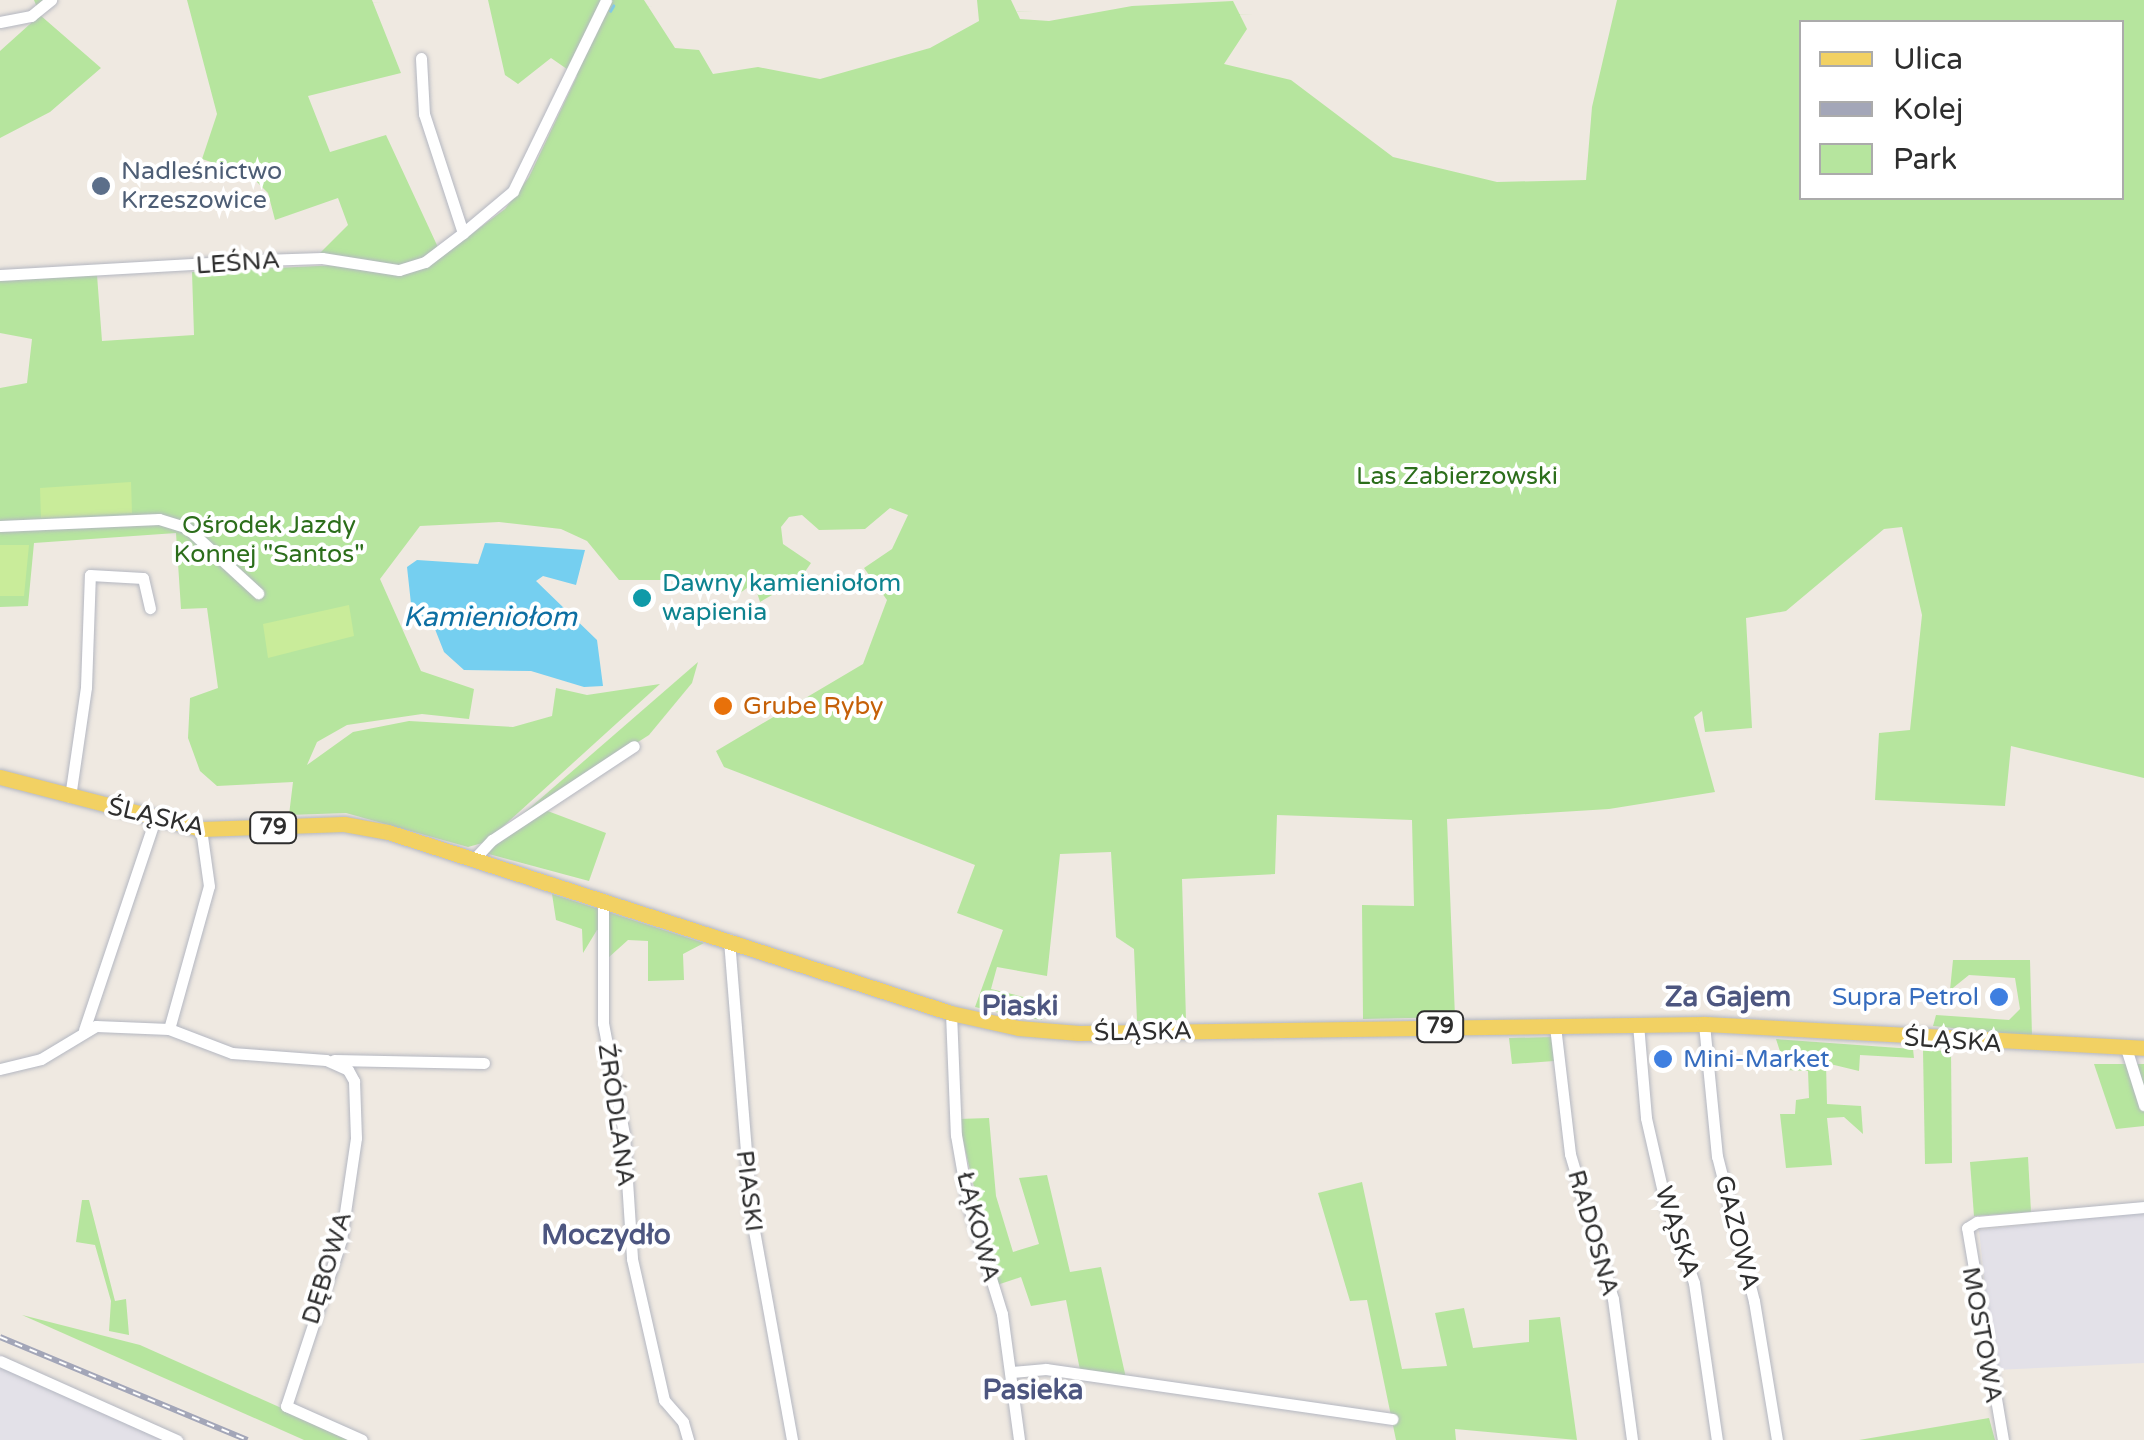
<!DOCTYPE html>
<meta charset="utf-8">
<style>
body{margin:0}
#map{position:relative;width:2144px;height:1440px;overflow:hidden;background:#efe9e1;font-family:"Varela Round",sans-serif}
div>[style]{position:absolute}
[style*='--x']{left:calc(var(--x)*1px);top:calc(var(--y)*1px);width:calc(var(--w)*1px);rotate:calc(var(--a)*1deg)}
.industrial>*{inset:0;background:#e3e1e8}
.green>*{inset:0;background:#b6e59e}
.pitch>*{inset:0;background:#c9ec9a}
.water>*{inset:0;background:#75cff0}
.stream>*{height:2.5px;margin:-1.25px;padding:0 1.25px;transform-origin:1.25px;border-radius:1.25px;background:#75cff0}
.roads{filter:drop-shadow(0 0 2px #b4b7c1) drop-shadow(0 0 2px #b4b7c1)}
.minor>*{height:11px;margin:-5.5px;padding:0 5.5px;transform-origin:5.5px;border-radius:5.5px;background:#fff}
.major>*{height:15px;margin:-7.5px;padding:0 7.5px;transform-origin:7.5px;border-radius:7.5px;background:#f2d163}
.rail>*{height:6px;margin-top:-3px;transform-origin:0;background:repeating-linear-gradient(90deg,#fff 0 8px,#a3a6b8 0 16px);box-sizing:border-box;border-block:2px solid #a3a6b8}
.dots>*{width:28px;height:28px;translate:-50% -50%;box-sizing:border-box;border:5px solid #fff;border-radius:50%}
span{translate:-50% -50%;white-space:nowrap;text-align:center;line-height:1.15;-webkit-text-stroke:8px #fff;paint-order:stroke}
.shield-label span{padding:2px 8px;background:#fff;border:2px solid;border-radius:8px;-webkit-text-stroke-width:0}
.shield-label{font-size:22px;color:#2e2e2e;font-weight:700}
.service-label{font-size:25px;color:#4e5e75}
.left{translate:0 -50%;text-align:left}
.street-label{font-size:25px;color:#2e2e2e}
.park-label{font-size:25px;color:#2c6e1b}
.culture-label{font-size:25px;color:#0d838f}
.food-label{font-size:25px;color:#c56008}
.shop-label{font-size:25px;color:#366cbe}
.right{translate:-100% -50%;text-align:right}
.water-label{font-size:28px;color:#0d6fa3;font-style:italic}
.neighbourhood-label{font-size:28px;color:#4d5680;font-weight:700}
.legend{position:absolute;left:1799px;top:20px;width:325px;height:180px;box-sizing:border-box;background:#fff;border:2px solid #ababab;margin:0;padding:12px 18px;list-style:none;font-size:30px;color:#2e2e2e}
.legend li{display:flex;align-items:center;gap:20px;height:50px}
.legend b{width:50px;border:2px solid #ababab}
</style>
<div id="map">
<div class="industrial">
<i style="clip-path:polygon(2144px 1212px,2144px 1363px,1994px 1370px,1979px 1230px)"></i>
<i style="clip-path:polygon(0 1363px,168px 1440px,0 1440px)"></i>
</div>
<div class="green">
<i style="clip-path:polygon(34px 0,57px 0,40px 15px,101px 68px,50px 112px,0 138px,0 51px,40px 15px)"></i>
<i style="clip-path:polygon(evenodd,187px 0,372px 0,401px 73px,308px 96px,330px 152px,386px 135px,442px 256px,505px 209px,529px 177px,577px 76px,551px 58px,518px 84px,505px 75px,488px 0,644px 0,675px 48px,699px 50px,713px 74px,758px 67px,820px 79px,930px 48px,979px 21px,977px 0,1011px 0,1020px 19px,1049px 21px,1132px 6px,1233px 1px,1247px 29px,1224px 64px,1291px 80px,1393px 157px,1497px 182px,1586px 180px,1592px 107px,1617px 0,2144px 0,2144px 778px,2011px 746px,2005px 806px,1875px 800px,1879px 733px,1910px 730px,1922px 615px,1902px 527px,1884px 529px,1786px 611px,1746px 618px,1752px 728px,1705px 732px,1702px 711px,1694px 717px,1715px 792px,1609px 809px,1447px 819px,1455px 1017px,1363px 1019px,1362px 905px,1414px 906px,1412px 820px,1277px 815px,1275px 874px,1182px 879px,1186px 1020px,1137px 1021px,1134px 949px,1116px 937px,1111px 852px,1060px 854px,1047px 976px,997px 967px,991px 989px,1044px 1002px,1042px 1020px,1008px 1015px,975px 1007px,1003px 930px,957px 913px,975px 865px,724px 767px,716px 751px,863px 664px,887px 600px,864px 568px,892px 549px,908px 515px,890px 508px,865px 529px,819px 530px,802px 515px,789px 517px,781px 527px,783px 544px,811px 563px,800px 579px,760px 602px,754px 583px,740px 593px,719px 584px,712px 592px,677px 580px,619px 580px,587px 541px,561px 529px,499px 522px,420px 526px,380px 579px,421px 671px,474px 689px,469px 719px,422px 714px,347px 725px,317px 742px,307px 765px,353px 732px,409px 721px,513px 727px,552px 716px,556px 688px,587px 695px,660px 684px,486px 842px,468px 847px,346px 813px,289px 815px,293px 782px,217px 786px,200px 771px,188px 738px,190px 698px,218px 688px,207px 608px,181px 609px,176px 533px,34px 543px,28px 606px,0 607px,0 388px,27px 383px,32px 339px,0 333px,0 280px,97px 275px,102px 341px,194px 335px,192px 272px,339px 265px,320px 253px,348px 225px,338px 198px,275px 220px,268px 193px,250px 175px,202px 159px,217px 114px,187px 0,1802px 22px,2122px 22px,2122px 198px,1802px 198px,1802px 22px)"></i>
<i style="clip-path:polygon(698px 662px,692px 683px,649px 735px,516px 820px)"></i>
<i style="clip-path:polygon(545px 810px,606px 833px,589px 881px,485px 853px)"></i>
<i style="clip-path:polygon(552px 894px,704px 943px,683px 954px,684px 980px,648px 981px,648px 941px,628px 940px,608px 958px,609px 932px,597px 930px,583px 953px,582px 929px,556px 920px)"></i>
<i style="clip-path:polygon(1953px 960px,2030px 960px,2032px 1036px,1933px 1026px,1936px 1015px,2009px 1020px,2020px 1009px,2015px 978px,1969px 975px,1943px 996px,1919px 1000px,1919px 989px,1950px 990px)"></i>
<i style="clip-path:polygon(1553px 1037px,1554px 1061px,1512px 1064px,1509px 1038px)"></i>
<i style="clip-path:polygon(1776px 1039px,1913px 1049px,1914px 1058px,1860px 1055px,1859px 1071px,1826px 1063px,1827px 1104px,1861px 1106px,1863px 1134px,1844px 1117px,1827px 1118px,1832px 1165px,1786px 1168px,1780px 1114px,1795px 1114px,1796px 1100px,1809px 1098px,1808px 1071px,1786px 1070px)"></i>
<i style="clip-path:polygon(1923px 1050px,1951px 1051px,1952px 1163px,1925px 1164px)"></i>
<i style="clip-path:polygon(2094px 1064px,2144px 1064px,2144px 1126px,2116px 1129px)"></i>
<i style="clip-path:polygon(989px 1118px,996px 1196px,1013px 1252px,1039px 1244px,1019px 1178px,1047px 1175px,1070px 1272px,1101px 1267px,1126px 1378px,1080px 1370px,1066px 1300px,1031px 1306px,1021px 1277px,997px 1285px,958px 1119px)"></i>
<i style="clip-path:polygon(2028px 1157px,2031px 1212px,1974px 1216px,1970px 1162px)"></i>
<i style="clip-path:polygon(1362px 1182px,1402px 1369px,1447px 1366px,1435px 1313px,1464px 1308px,1473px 1348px,1529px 1342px,1529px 1320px,1560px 1317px,1577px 1440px,1455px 1429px,1456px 1440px,1396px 1440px,1367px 1300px,1350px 1301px,1318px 1193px)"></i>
<i style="clip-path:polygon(82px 1200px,89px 1200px,115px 1301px,126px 1299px,129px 1335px,109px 1331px,111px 1301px,95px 1245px,76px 1242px)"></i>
<i style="clip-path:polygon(22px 1315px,140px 1345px,353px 1440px,304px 1440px)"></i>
<i style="clip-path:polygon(1989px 1418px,1995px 1440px,1859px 1440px)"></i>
</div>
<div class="pitch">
<i style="clip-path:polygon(131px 482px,132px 513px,41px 518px,40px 488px)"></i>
<i style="clip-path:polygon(0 545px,29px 545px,24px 596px,0 596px)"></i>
<i style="clip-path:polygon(349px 605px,354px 636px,268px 658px,263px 624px)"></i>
</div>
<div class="water">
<i style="clip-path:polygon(485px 543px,585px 550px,576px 585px,543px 576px,536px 581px,597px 640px,603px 686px,584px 687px,531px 671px,464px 670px,444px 652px,431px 619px,412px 613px,407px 567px,417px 560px,478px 564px)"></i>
</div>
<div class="stream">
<i style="--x:610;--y:11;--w:6;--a:-59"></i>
</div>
<div class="roads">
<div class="minor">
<i style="--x:0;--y:22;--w:32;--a:-11"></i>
<i style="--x:31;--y:16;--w:26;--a:-39"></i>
<i style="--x:463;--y:233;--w:65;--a:-40"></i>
<i style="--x:513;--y:191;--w:212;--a:-64"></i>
<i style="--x:0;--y:275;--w:262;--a:-3.3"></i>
<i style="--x:262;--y:260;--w:60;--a:-1.9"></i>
<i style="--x:322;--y:258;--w:78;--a:8.9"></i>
<i style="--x:399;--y:270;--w:27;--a:-17"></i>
<i style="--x:425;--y:262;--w:48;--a:-37.3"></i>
<i style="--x:463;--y:233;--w:125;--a:-108.1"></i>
<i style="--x:424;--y:114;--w:56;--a:-93.1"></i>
<i style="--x:0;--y:526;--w:159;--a:-2.5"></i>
<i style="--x:159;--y:519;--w:28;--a:17"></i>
<i style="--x:186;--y:527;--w:98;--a:42.5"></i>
<i style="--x:70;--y:797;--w:111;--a:-81.7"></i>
<i style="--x:86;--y:687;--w:112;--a:-88"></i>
<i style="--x:90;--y:575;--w:53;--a:3.2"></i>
<i style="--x:143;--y:578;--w:31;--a:77"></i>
<i style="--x:475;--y:858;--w:25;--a:-47"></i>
<i style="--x:492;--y:840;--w:170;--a:-33.5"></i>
<i style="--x:603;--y:899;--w:124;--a:90"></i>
<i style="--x:603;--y:1023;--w:113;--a:79.3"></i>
<i style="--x:624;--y:1134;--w:125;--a:86.3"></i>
<i style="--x:632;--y:1259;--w:145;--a:77.2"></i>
<i style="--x:664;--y:1400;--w:29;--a:49"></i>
<i style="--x:683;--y:1422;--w:19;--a:74"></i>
<i style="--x:729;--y:940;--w:275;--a:85.4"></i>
<i style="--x:751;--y:1214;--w:230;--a:79.7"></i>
<i style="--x:951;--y:1013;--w:122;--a:87.7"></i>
<i style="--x:956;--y:1135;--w:70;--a:80.1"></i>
<i style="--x:968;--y:1204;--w:115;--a:72.8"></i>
<i style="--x:1002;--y:1314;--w:127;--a:82.3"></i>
<i style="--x:1638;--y:1024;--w:94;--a:85.1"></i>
<i style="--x:1646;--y:1118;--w:85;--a:77.1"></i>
<i style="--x:1665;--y:1201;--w:87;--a:70.5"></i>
<i style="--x:1694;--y:1283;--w:159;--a:81.7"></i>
<i style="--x:1704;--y:1024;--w:133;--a:84.4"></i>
<i style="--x:1717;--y:1156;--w:150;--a:75.7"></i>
<i style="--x:1754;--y:1301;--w:141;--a:80.6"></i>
<i style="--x:1555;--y:1026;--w:129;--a:83.3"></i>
<i style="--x:1570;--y:1154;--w:151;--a:73.5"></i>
<i style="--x:1613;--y:1299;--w:142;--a:82.3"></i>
<i style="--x:169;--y:1029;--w:67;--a:20.9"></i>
<i style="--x:232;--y:1053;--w:94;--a:4.3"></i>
<i style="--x:326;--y:1060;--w:24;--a:24"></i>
<i style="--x:348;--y:1070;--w:13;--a:61"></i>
<i style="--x:354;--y:1081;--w:57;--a:88"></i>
<i style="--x:356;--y:1138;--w:103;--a:98.4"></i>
<i style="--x:341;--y:1240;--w:175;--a:108.3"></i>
<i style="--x:286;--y:1406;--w:83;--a:24.1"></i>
<i style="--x:169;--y:1029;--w:148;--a:-74.4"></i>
<i style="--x:209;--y:886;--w:58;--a:-98"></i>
<i style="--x:84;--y:1030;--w:223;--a:-71.4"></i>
<i style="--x:2126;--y:1048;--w:60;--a:72.5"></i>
<i style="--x:334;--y:1060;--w:150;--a:1.1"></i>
<i style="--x:0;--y:1069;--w:42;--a:-13.7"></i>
<i style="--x:41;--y:1059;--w:64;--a:-31"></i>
<i style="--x:96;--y:1026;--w:73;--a:2.4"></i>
<i style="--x:0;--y:1361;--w:194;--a:24.1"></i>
<i style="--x:1012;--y:1372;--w:34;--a:-5"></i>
<i style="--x:1046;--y:1369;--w:350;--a:8.2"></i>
<i style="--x:2003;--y:1440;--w:215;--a:-99.6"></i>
<i style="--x:1967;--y:1228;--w:12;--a:-31"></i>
<i style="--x:1977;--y:1222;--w:168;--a:-5.1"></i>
</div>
<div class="major">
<i style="--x:0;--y:777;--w:208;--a:14.5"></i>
<i style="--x:201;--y:829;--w:143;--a:-2"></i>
<i style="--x:344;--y:824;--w:45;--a:10.3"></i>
<i style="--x:388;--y:832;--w:591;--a:17.82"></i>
<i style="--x:951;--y:1013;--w:69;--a:12.6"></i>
<i style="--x:1018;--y:1028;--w:61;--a:4.7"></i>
<i style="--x:1079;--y:1033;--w:625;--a:-0.83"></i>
<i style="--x:1704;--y:1024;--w:441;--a:3.1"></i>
</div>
</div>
<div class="rail">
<i style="--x:0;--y:1337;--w:268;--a:22.6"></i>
</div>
<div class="dots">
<i style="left:101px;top:186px;background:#5c6f8a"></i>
<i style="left:642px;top:598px;background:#0f9aa8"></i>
<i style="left:723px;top:706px;background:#e8710a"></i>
<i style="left:1999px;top:997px;background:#3f7fe0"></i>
<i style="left:1663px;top:1059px;background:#3f7fe0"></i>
</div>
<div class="shield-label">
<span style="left:273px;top:828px">79</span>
<span style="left:1440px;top:1027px">79</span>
</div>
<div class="service-label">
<span class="left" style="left:121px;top:186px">Nadleśnictwo<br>Krzeszowice</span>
</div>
<div class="street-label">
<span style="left:238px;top:263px;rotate:-4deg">LEŚNA</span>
<span style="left:156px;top:817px;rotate:13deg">ŚLĄSKA</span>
<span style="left:1143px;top:1032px;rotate:-1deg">ŚLĄSKA</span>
<span style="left:1953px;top:1041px;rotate:4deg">ŚLĄSKA</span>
<span style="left:616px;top:1115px;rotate:82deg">ŹRÓDLANA</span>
<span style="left:749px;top:1191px;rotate:83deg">PIASKI</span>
<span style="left:978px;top:1227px;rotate:76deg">ŁĄKOWA</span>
<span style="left:1677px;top:1232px;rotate:72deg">WĄSKA</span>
<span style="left:1593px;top:1233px;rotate:74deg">RADOSNA</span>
<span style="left:1737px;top:1233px;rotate:76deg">GAZOWA</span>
<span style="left:327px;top:1268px;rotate:-73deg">DĘBOWA</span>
<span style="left:1982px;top:1335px;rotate:80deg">MOSTOWA</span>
</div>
<div class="park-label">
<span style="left:1457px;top:476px">Las Zabierzowski</span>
<span style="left:269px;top:540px">Ośrodek Jazdy<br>Konnej "Santos"</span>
</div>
<div class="culture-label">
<span class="left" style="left:662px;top:598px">Dawny kamieniołom<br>wapienia</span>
</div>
<div class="food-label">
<span class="left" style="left:743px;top:706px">Grube Ryby</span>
</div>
<div class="shop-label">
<span class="right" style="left:1979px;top:997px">Supra Petrol</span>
<span class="left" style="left:1683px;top:1059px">Mini-Market</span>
</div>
<div class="water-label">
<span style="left:490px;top:617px">Kamieniołom</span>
</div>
<div class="neighbourhood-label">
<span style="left:1728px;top:997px">Za Gajem</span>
<span style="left:1020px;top:1006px">Piaski</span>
<span style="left:606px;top:1235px">Moczydło</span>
<span style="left:1033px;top:1390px">Pasieka</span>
</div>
<ul class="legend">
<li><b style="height:12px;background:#f2d163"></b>Ulica</li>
<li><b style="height:12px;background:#a3a6b8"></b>Kolej</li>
<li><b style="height:28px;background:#b6e59e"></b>Park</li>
</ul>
</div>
